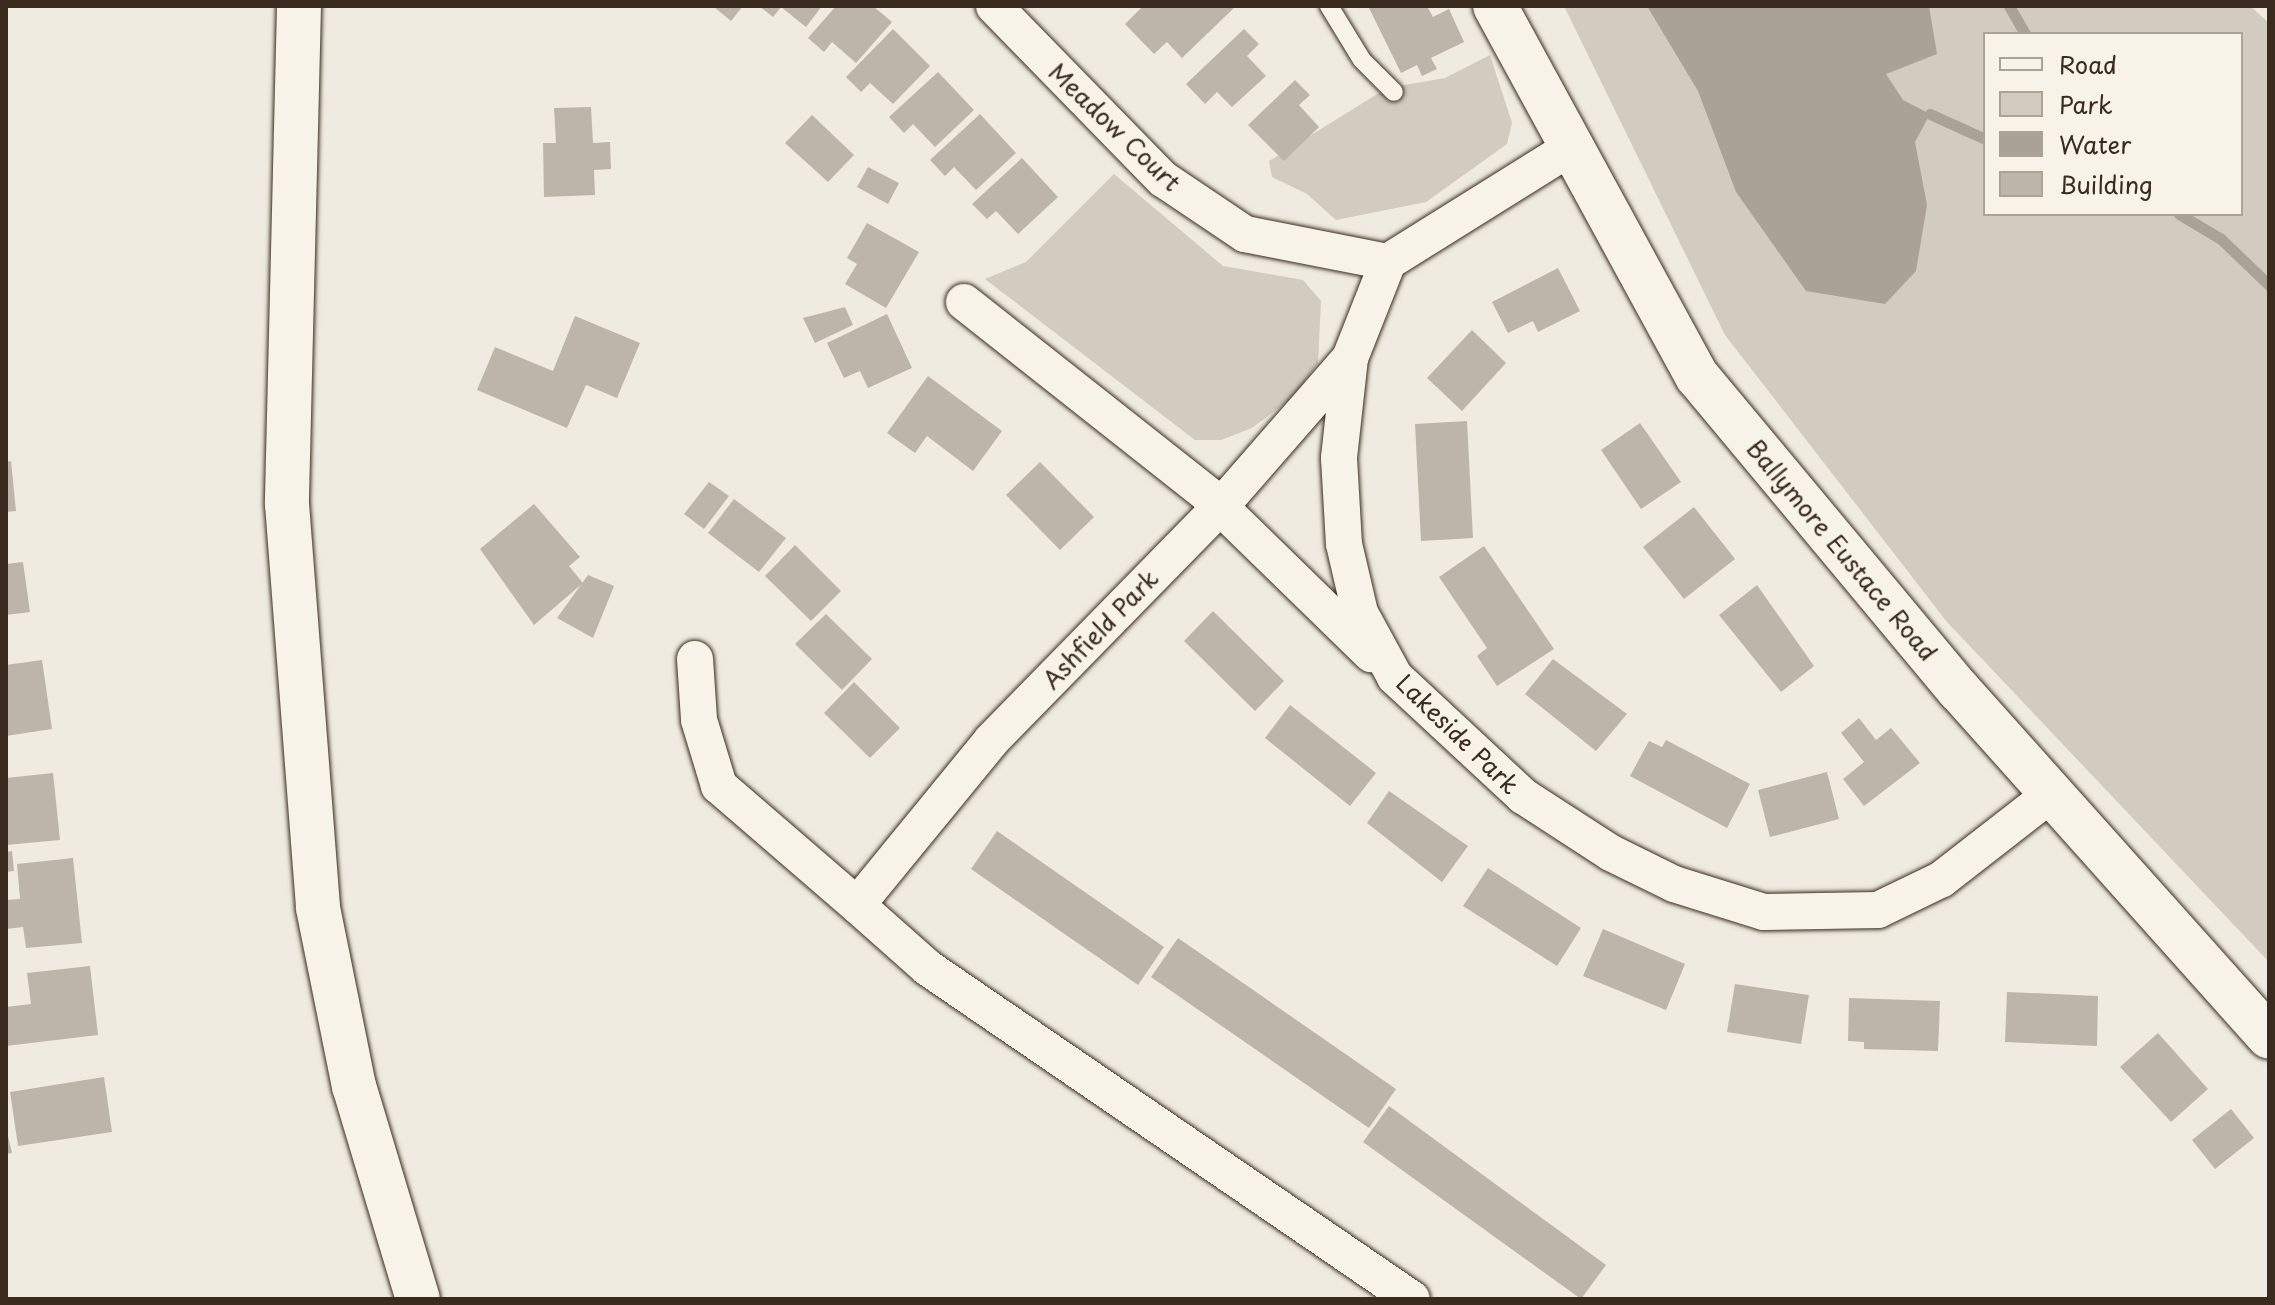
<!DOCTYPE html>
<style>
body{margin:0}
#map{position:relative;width:2275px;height:1305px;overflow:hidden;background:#efebe0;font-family:"Playpen Sans",sans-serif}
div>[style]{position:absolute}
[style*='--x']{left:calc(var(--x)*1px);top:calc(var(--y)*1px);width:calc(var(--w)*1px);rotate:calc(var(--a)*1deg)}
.green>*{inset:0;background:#d1cbc0}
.water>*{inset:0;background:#aaa296}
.stream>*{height:11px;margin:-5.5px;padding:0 5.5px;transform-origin:5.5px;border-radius:5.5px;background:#aaa296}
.building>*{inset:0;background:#bdb5aa}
.roads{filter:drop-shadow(0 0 2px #3b2a1e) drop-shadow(0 0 2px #3b2a1e)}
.service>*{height:18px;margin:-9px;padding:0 9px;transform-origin:9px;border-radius:9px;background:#f7f3e8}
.minor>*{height:36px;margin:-18px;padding:0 18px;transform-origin:18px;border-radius:18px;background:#f7f3e8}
.secondary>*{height:44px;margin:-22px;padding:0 22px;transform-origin:22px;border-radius:22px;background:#f7f3e8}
span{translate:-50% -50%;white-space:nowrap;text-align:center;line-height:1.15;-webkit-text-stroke:7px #f7f3e8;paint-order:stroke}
.street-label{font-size:24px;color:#3b2a1e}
.frame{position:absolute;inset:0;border:8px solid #3b2a1e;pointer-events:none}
.legend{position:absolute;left:1983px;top:32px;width:260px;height:184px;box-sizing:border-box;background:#f7f3e8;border:2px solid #aca397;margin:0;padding:10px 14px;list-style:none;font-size:24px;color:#3b2a1e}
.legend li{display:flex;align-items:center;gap:16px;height:40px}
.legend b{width:40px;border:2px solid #aca397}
</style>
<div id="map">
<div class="green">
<i style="clip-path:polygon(evenodd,1564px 6px,2250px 6px,2269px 23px,2269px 962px,1947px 622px,1725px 335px,1564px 6px,1985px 34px,2241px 34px,2241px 214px,1985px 214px,1985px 34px)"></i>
<i style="clip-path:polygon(1490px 55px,1512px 123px,1507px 144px,1426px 202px,1336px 220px,1307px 194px,1272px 177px,1269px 161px,1387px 88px,1445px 78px)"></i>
<i style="clip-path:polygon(1114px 174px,1223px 266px,1303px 280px,1321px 301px,1318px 363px,1293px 397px,1252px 428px,1221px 440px,1195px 440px,985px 279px,1026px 262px)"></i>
</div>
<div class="water">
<i style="clip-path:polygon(1647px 6px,1929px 6px,1937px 54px,1886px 74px,1903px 100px,1930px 114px,1915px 142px,1927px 205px,1916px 271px,1885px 304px,1806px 291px,1736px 192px,1698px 91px)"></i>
</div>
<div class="stream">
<i style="--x:2009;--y:6;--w:32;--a:60"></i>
<i style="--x:1930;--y:114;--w:60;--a:24.4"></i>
<i style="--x:2179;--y:214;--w:49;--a:30.8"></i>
<i style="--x:2221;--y:239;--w:66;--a:43.8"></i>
</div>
<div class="building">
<i style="clip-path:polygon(713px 6px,743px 6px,731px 21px)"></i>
<i style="clip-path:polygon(759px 6px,822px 6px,806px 27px,781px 7px,773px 17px)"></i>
<i style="clip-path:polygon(836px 6px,873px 6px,892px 22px,856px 63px,832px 42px,824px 52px,808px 38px)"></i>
<i style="clip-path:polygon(1143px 6px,1236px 6px,1182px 58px,1167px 42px,1154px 54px,1125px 24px)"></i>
<i style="clip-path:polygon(1368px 6px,1427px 6px,1433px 17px,1449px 9px,1464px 42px,1431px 58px,1437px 69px,1422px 76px,1417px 65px,1401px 73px)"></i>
<i style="clip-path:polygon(893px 29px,930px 66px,893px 104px,870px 83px,861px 92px,846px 77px)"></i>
<i style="clip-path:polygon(1244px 29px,1259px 44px,1247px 56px,1266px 76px,1232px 107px,1217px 92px,1205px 104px,1186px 84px)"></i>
<i style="clip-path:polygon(938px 72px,974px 110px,935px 147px,913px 124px,904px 133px,889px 117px)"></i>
<i style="clip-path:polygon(1295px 80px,1310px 95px,1299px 105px,1319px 127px,1284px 161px,1248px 125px)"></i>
<i style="clip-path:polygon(591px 107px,593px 143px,610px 142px,611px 169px,594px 170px,595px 195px,544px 197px,543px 143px,556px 143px,554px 108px)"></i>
<i style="clip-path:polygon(980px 114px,1016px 153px,976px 190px,954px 167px,945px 176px,930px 160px)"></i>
<i style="clip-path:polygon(812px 115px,854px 155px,828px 182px,785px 143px)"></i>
<i style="clip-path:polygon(1022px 158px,1058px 197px,1018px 234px,996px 211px,987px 219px,972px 204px)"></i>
<i style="clip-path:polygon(868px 167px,899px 183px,888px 204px,857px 187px)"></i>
<i style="clip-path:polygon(867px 223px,919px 252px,886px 308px,845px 284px,857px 264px,847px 258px)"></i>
<i style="clip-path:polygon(1558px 268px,1580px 311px,1538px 332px,1533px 321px,1508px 333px,1492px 302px)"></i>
<i style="clip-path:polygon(845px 307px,853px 325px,815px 343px,803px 318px)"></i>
<i style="clip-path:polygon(887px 314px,912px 368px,868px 388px,860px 371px,844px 378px,827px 343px)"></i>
<i style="clip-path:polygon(575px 316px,640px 343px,617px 398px,586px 385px,567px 428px,477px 390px,495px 347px,553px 371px)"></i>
<i style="clip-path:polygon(1472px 330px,1506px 363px,1462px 411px,1427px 378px)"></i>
<i style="clip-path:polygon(928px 376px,1002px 431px,973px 471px,927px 436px,915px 453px,887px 433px)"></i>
<i style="clip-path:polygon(1467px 421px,1473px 538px,1421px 541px,1415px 424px)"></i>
<i style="clip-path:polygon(1640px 423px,1681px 482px,1641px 509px,1601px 450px)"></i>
<i style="clip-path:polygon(11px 461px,16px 511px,6px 512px,6px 462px)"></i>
<i style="clip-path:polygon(1040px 462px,1094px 517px,1060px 550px,1006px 495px)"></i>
<i style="clip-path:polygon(709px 482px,729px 496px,704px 529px,684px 514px)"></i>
<i style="clip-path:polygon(734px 499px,786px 538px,759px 572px,708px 533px)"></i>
<i style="clip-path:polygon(534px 504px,580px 557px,569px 566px,583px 583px,534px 625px,480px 549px)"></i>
<i style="clip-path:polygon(1694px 507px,1735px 559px,1684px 599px,1643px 547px)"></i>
<i style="clip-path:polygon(795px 545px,841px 591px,811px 621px,765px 576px)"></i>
<i style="clip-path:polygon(1484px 546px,1554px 649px,1497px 686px,1477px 656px,1487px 648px,1439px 577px)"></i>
<i style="clip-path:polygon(23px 562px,30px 612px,6px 615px,6px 564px)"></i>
<i style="clip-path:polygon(588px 575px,614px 586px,593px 638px,557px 618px)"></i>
<i style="clip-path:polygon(1757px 585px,1814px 666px,1781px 692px,1719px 615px)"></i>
<i style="clip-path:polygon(1213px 611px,1284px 681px,1255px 711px,1184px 641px)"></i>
<i style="clip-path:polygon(826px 614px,872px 659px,842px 690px,795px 644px)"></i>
<i style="clip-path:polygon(1553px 659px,1627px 714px,1596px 751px,1525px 694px)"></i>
<i style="clip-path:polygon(42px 660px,52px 729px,6px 736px,6px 665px)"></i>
<i style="clip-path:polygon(854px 682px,900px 728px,870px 758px,824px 713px)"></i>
<i style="clip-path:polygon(1290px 705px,1376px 773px,1350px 806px,1265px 738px)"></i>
<i style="clip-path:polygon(1859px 718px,1876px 740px,1891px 728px,1920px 763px,1864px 806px,1843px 779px,1864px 762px,1841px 733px)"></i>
<i style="clip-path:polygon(1666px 740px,1750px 784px,1727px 828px,1630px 776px,1649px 741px,1662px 747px)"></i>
<i style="clip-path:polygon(1827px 772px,1839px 819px,1770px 837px,1758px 790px)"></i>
<i style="clip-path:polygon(53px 773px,60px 840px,6px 845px,6px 778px)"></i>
<i style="clip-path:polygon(1389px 791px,1468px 846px,1442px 882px,1367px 823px)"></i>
<i style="clip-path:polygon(997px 831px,1164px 947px,1138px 985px,971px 869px)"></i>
<i style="clip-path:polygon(12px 851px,14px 871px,6px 872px,6px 852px)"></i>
<i style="clip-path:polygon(73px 858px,82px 943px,26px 948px,23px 927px,6px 929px,6px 900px,20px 899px,17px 864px)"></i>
<i style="clip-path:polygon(1488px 868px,1581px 928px,1557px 966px,1463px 906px)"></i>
<i style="clip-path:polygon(1603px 929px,1685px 964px,1666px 1010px,1583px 976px)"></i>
<i style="clip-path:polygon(1178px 938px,1396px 1089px,1369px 1128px,1151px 977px)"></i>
<i style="clip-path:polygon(90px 966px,98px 1035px,6px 1046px,6px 1007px,31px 1004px,27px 973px)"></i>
<i style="clip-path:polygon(1735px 984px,1809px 995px,1801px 1044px,1727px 1032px)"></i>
<i style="clip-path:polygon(2007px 992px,2098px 996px,2097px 1046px,2005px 1042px)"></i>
<i style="clip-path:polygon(1849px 998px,1940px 1001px,1938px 1051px,1864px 1049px,1864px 1042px,1848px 1041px)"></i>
<i style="clip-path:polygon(2158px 1033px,2208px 1089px,2171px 1122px,2120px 1067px)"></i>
<i style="clip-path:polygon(104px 1077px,112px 1132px,18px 1146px,10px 1092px)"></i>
<i style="clip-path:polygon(1389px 1106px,1606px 1265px,1581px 1299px,1363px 1142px)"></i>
<i style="clip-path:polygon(2231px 1109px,2254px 1138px,2215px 1169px,2192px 1140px)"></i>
<i style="clip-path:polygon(6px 1128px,12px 1153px,6px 1154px)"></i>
</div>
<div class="roads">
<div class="service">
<i style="--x:1329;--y:6;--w:63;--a:58.6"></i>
<i style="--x:1362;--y:60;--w:45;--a:45"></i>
</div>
<div class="minor">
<i style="--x:994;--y:6;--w:242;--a:45.7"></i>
<i style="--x:1163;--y:179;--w:99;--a:33.9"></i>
<i style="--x:1245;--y:234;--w:146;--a:11.1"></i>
<i style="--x:1567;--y:150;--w:211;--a:148"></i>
<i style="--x:1388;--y:262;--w:103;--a:111.6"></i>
<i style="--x:1350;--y:358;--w:101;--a:96.3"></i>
<i style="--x:1339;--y:458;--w:86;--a:86.7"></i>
<i style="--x:1344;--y:544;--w:71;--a:76.9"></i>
<i style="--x:1360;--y:613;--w:73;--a:61.3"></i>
<i style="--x:1395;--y:677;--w:175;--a:42.9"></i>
<i style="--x:1523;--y:796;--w:105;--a:32.9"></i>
<i style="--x:1611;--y:853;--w:70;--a:26.2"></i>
<i style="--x:1674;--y:884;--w:94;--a:17.3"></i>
<i style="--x:1764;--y:912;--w:114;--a:-1"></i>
<i style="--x:1878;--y:910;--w:71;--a:-25.8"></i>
<i style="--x:1942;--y:879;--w:137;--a:-37.9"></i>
<i style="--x:964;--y:302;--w:311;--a:38.3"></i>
<i style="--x:1208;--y:495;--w:228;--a:44.3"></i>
<i style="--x:1350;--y:358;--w:199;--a:131.1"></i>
<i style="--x:1219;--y:508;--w:325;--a:134.4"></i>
<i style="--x:992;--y:740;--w:213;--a:129.3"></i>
<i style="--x:857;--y:905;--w:95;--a:41.6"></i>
<i style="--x:928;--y:968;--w:586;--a:34.37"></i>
<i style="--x:695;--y:659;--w:61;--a:86.2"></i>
<i style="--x:699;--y:720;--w:69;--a:73.1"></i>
<i style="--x:719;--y:786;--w:182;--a:40.8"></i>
</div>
<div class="secondary">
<i style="--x:299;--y:6;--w:498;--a:91.4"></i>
<i style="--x:287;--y:504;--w:405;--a:85.6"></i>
<i style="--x:318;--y:908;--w:182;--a:78.6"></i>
<i style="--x:354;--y:1086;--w:222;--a:73.3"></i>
<i style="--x:1495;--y:6;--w:422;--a:61.4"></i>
<i style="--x:1697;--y:376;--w:409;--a:50.2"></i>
<i style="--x:1959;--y:690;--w:465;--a:48.2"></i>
</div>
</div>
<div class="street-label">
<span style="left:1115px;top:127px;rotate:44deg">Meadow Court</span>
<span style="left:1842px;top:550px;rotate:50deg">Ballymore Eustace Road</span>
<span style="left:1100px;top:629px;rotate:-46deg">Ashfield Park</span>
<span style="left:1458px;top:734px;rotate:44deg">Lakeside Park</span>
</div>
<div class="frame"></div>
<ul class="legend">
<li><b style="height:10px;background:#f7f3e8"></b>Road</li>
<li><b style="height:22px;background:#d1cbc0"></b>Park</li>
<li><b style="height:22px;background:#aaa296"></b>Water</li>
<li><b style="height:22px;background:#bdb5aa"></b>Building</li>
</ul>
</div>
